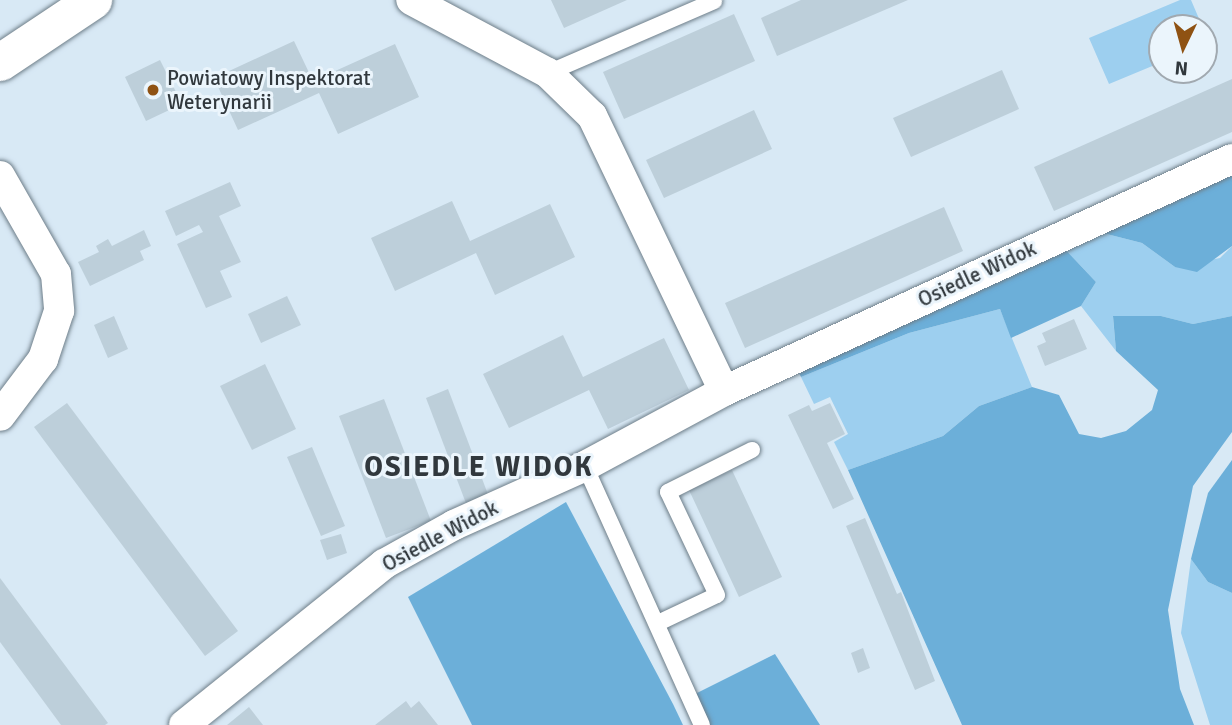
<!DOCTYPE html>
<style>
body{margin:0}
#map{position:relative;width:1232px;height:725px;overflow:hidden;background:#d8e9f5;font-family:Signika,sans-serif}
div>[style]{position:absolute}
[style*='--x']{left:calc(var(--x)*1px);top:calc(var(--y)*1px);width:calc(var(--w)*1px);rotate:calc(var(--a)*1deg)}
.green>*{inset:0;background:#9dcfef}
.forest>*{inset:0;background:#6cafd9}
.building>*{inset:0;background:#bdcfda}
.roads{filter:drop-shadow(0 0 2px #6e7e89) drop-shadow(0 0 2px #6e7e89)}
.service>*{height:16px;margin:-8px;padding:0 8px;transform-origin:8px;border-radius:8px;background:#fff}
.minor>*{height:30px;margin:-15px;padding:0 15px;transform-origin:15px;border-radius:15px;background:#fff}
.tertiary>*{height:37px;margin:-18.5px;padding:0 18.5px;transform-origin:18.5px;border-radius:18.5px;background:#fff}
.dots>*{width:19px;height:19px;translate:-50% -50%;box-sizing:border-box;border:4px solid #ebf5fc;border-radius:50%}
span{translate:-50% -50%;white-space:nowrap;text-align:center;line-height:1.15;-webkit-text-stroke:6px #ebf5fc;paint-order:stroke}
.poi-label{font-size:21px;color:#31383d}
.left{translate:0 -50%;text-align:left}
.street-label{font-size:21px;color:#31383d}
.district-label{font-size:28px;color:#31383d;font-weight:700;letter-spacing:2px}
.north{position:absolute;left:1148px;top:14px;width:70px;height:70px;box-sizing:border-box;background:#ebf5fc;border:2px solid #a1a9b0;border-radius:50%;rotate:185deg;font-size:19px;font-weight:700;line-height:28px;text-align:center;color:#31383d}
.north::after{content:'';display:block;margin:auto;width:24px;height:32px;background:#8f5213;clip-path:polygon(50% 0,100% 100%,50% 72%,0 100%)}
</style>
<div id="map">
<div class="green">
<i style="clip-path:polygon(1180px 0,1191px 0,1203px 28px,1162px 28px,1162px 62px,1109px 84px,1089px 38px)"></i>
<i style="clip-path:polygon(1095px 231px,1142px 243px,1175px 267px,1220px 258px,1232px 246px,1232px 316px,1193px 324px,1161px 316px,1113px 317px,1116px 351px,1081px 306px,1096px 282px,1062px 246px)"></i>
<i style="clip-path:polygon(1000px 309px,1032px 387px,979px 406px,943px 436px,848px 470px,834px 442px,848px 434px,830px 397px,814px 404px,801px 377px,909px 333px)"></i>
<i style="clip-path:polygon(1191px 559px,1208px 582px,1232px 593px,1232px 725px,1210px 725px,1181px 633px)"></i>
</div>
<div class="forest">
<i style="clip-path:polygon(1232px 170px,1232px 246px,1197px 272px,1175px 267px,1142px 243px,1095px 231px)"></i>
<i style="clip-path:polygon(1062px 246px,1096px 282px,1081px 306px,1011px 338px,1000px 309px,909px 333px,801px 377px,796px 367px)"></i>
<i style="clip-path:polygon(1113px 316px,1161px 316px,1193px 324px,1232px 316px,1232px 432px,1193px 486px,1168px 610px,1180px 689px,1194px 725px,962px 725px,848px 470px,943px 436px,979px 406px,1032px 387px,1059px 395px,1079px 434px,1101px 438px,1126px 431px,1152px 410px,1158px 390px,1116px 351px)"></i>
<i style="clip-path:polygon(1232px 460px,1232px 593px,1208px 582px,1191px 559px,1208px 493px)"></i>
<i style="clip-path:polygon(566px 502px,673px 704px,683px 725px,472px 725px,408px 597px)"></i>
<i style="clip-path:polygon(775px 654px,820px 725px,709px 725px,693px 695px)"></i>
</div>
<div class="building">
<i style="clip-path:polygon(551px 0,627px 0,564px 28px)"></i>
<i style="clip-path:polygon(801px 0,908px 0,777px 56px,761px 18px)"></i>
<i style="clip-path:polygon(734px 14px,755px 61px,624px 119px,603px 72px)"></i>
<i style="clip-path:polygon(294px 41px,313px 81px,395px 44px,419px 97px,338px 134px,319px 93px,238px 130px,214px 78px)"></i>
<i style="clip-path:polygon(160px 60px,182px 104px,146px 121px,125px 77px)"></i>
<i style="clip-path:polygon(1002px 70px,1019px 109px,911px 157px,893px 118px)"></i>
<i style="clip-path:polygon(1232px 79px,1232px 132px,1054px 211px,1034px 167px)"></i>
<i style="clip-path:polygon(754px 110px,772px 149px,664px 198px,646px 160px)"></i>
<i style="clip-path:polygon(230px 182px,241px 206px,219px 216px,241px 262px,220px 271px,232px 297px,206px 308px,177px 244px,203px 232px,199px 225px,176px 236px,165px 211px)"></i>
<i style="clip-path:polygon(452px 201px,470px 241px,550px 204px,575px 257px,495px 295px,476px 253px,395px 291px,371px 238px)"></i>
<i style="clip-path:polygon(944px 207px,963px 251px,745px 348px,725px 303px)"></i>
<i style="clip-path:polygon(144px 230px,151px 246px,140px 251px,144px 260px,90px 286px,78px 262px,99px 252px,96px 246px,108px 239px,112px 246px)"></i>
<i style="clip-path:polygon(287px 296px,301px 325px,261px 343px,248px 314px)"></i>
<i style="clip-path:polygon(114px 316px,128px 349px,108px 358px,94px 325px)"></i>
<i style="clip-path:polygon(1074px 319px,1087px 349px,1045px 366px,1037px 346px,1046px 342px,1042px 333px)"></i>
<i style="clip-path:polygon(563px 335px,583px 377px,664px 338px,689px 390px,608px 429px,589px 390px,509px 428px,483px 374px)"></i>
<i style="clip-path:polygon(265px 364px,296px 429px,252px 450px,220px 386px)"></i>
<i style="clip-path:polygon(448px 389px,489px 497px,467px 506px,426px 398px)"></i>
<i style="clip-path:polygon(384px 399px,431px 521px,386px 538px,339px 416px)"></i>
<i style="clip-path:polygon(67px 403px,238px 631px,205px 656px,34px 427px)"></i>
<i style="clip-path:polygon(830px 403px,845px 434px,827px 443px,854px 499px,833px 509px,788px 415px,809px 405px,812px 411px)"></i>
<i style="clip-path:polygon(312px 447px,345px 526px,321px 536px,287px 457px)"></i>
<i style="clip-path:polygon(732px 470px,782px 577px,739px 597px,689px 490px)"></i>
<i style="clip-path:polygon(865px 518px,897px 594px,901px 592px,935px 681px,915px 690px,846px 526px)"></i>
<i style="clip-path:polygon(341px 534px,347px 553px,327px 560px,320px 540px)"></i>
<i style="clip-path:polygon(0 578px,108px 723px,105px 725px,61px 725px,0 642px)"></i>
<i style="clip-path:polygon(863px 648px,870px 668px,858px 673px,851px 653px)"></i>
<i style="clip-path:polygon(406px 701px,411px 708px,419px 701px,438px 725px,375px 725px)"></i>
<i style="clip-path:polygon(249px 707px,263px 725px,227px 725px)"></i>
</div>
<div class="roads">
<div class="service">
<i style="--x:548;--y:73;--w:181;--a:-23.4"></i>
<i style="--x:585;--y:466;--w:284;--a:65.7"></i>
<i style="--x:658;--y:623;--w:65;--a:-25.4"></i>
<i style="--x:717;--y:595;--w:114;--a:-115.4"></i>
<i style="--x:668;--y:492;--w:94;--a:-26.6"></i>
</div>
<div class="minor">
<i style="--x:0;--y:176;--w:113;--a:60.3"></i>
<i style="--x:56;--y:274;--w:37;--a:85"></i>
<i style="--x:59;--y:311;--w:51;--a:108.4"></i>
<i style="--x:43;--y:359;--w:71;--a:127"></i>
<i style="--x:724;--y:391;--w:558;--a:-24.55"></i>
<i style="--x:184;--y:725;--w:257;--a:-38.8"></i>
<i style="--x:384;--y:564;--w:80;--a:-29.1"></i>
<i style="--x:454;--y:525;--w:144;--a:-24.2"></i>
<i style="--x:585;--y:466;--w:158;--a:-28.3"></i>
<i style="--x:724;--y:391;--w:305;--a:-115.6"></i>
<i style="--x:592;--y:116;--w:62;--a:-135.7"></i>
<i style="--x:548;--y:73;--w:155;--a:-151.9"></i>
</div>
<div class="tertiary">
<i style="--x:0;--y:62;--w:112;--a:-33.7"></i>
</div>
</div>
<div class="dots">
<i style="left:153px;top:90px;background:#8f5213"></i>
</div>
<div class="poi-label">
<span class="left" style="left:167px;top:90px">Powiatowy Inspektorat<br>Weterynarii</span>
</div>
<div class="street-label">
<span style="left:977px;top:274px;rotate:-25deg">Osiedle Widok</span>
<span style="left:440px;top:536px;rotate:-28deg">Osiedle Widok</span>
</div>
<div class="district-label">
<span style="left:479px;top:467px">OSIEDLE WIDOK</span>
</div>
<div class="north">N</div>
</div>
